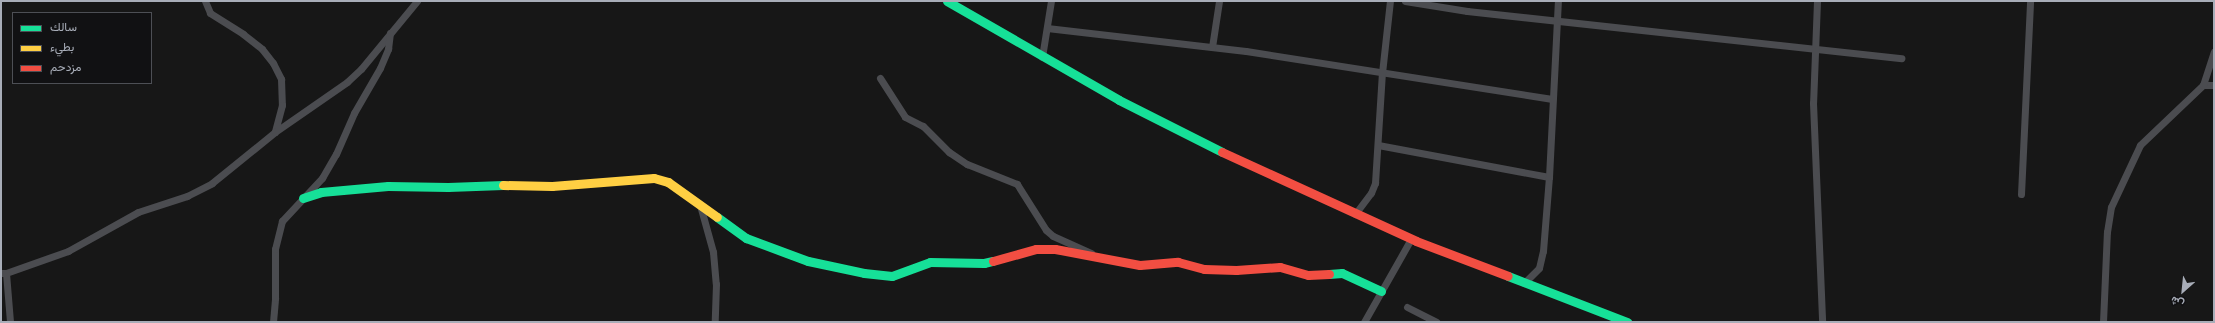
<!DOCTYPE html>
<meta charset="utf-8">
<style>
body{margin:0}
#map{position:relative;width:2215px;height:323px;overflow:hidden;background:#171717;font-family:"Alegreya Sans",Vazirmatn,sans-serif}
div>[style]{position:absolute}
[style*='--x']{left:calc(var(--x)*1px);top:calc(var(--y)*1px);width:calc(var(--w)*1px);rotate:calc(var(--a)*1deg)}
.street>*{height:7px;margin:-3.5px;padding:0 3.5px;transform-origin:3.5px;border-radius:3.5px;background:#4b4c50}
.fast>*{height:9px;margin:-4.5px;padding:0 4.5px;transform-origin:4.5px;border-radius:4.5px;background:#16e098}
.slow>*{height:9px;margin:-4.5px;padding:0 4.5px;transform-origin:4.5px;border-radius:4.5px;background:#ffcf43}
.jam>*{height:9px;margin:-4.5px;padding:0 4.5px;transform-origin:4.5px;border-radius:4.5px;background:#f24e42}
span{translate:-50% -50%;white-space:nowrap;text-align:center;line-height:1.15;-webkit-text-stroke:3px #111113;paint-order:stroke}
.frame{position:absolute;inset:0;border:2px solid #a8adb8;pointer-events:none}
.legend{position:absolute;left:12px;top:12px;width:140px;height:72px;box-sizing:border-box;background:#111113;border:1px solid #4d4f55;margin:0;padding:5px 7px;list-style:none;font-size:12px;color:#a8adb8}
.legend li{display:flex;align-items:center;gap:8px;height:20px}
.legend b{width:20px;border:1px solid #4d4f55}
.north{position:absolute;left:2163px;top:271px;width:40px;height:40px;-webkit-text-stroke:3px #111113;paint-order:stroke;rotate:207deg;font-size:11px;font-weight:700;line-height:16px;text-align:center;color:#a8adb8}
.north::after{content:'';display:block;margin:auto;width:14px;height:18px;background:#a8adb8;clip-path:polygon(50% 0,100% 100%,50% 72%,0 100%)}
</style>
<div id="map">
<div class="street">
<i style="--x:205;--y:1;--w:13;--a:67"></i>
<i style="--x:210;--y:13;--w:39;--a:32"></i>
<i style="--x:243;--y:34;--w:24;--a:38"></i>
<i style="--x:262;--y:49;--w:18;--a:52"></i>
<i style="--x:273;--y:63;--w:18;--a:63"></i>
<i style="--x:281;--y:79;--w:26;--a:88"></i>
<i style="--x:282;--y:105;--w:28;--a:105"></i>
<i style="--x:1405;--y:1;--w:63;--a:9.2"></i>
<i style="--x:1467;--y:11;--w:437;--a:6.2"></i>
<i style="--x:1817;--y:1;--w:102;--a:92.2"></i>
<i style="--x:1813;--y:103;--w:219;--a:87.6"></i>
<i style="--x:1047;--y:28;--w:200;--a:6.6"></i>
<i style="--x:1246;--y:51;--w:310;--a:8.9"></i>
<i style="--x:1212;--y:47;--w:47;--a:-81.3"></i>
<i style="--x:1042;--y:57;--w:57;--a:-80.9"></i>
<i style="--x:880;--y:78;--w:46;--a:57.3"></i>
<i style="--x:905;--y:117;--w:20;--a:27"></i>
<i style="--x:923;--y:126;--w:37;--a:45"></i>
<i style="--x:949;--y:152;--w:22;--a:34"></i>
<i style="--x:967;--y:164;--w:54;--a:21.8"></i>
<i style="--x:1017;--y:184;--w:54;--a:57.8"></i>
<i style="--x:1046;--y:230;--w:9;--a:41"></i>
<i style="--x:1053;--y:236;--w:42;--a:24.1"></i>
<i style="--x:2203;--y:85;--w:11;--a:0"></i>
<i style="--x:1378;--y:145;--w:174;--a:10.6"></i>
<i style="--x:2021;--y:194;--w:193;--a:-87.3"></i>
<i style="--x:700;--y:205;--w:49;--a:74.5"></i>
<i style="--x:713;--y:252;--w:32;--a:85"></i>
<i style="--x:716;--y:284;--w:38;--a:92"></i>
<i style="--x:1355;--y:214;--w:26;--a:-53"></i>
<i style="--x:1371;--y:193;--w:11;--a:-68"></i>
<i style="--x:1375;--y:183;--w:110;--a:-86.4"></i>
<i style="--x:1382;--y:73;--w:72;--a:-83.7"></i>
<i style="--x:1;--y:273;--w:5;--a:0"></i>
<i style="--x:6;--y:273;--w:66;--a:-19.5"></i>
<i style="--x:68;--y:251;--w:80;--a:-29.1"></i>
<i style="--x:138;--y:212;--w:52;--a:-18.1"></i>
<i style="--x:187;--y:196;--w:28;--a:-27"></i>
<i style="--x:212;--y:183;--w:81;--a:-39"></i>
<i style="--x:275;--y:132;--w:88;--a:-34.8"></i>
<i style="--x:347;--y:82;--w:19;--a:-43"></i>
<i style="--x:361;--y:69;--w:88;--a:-50.5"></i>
<i style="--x:6;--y:273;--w:49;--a:85.3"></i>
<i style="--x:1524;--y:283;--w:21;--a:-45"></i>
<i style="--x:1539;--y:268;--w:17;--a:-77"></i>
<i style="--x:1543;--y:251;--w:74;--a:-85.4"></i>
<i style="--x:1549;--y:177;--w:176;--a:-87.1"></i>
<i style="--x:1407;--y:307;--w:33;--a:27"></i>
<i style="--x:273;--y:322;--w:24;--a:-85"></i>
<i style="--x:275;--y:298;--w:49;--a:-90"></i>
<i style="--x:275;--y:249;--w:29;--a:-76"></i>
<i style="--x:282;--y:221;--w:59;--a:-47.1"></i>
<i style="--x:322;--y:178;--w:28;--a:-60"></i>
<i style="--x:336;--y:154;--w:45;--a:-66.3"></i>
<i style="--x:354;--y:113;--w:52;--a:-60"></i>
<i style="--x:380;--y:68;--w:21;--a:-67"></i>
<i style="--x:388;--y:49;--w:16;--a:-83"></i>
<i style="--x:1364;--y:322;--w:95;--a:-60.5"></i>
<i style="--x:2103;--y:322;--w:90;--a:-87.5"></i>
<i style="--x:2107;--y:232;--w:25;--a:-81"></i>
<i style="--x:2111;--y:207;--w:68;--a:-64.9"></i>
<i style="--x:2140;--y:145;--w:87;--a:-43.6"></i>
<i style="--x:2203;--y:85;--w:35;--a:-72"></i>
</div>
<div class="fast">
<i style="--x:947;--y:1;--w:198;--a:29.9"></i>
<i style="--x:1119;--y:100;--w:115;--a:26.8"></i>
<i style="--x:303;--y:198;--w:19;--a:-18"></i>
<i style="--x:321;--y:192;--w:67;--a:-5.1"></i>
<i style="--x:388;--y:186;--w:60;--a:1"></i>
<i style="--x:448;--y:187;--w:55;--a:-2.1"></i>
<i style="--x:717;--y:217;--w:36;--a:36"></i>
<i style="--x:746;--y:238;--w:66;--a:20.4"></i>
<i style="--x:808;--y:261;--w:57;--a:12.1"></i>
<i style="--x:864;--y:273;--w:28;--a:6"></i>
<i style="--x:892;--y:276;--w:40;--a:-20.2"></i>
<i style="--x:930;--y:262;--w:54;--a:1.1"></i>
<i style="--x:984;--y:263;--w:9;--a:-13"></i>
<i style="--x:1329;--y:274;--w:13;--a:-4"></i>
<i style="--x:1342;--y:273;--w:43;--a:24.8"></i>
<i style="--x:1508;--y:276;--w:128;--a:21.1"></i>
</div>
<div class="slow">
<i style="--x:503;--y:185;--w:49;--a:1.2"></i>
<i style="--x:552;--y:186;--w:102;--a:-4.5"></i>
<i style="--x:654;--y:178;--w:15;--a:16"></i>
<i style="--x:668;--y:182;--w:60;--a:35.5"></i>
</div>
<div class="jam">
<i style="--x:1222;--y:152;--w:213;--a:24.6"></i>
<i style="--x:1416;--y:241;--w:98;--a:20.8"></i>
<i style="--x:993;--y:261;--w:45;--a:-15.6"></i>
<i style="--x:1036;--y:249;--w:19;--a:0"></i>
<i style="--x:1055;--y:249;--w:86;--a:10.7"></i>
<i style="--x:1140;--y:265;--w:38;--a:-5"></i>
<i style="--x:1178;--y:262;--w:27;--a:15"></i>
<i style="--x:1204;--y:269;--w:32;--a:2"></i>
<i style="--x:1236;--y:270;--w:44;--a:-3.9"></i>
<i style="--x:1280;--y:267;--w:29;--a:16"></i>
<i style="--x:1308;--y:275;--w:21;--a:-3"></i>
</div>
<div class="frame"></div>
<ul class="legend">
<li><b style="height:5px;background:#16e098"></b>سالك</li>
<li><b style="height:5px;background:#ffcf43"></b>بطيء</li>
<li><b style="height:5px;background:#f24e42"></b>مزدحم</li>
</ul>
<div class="north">ش</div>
</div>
